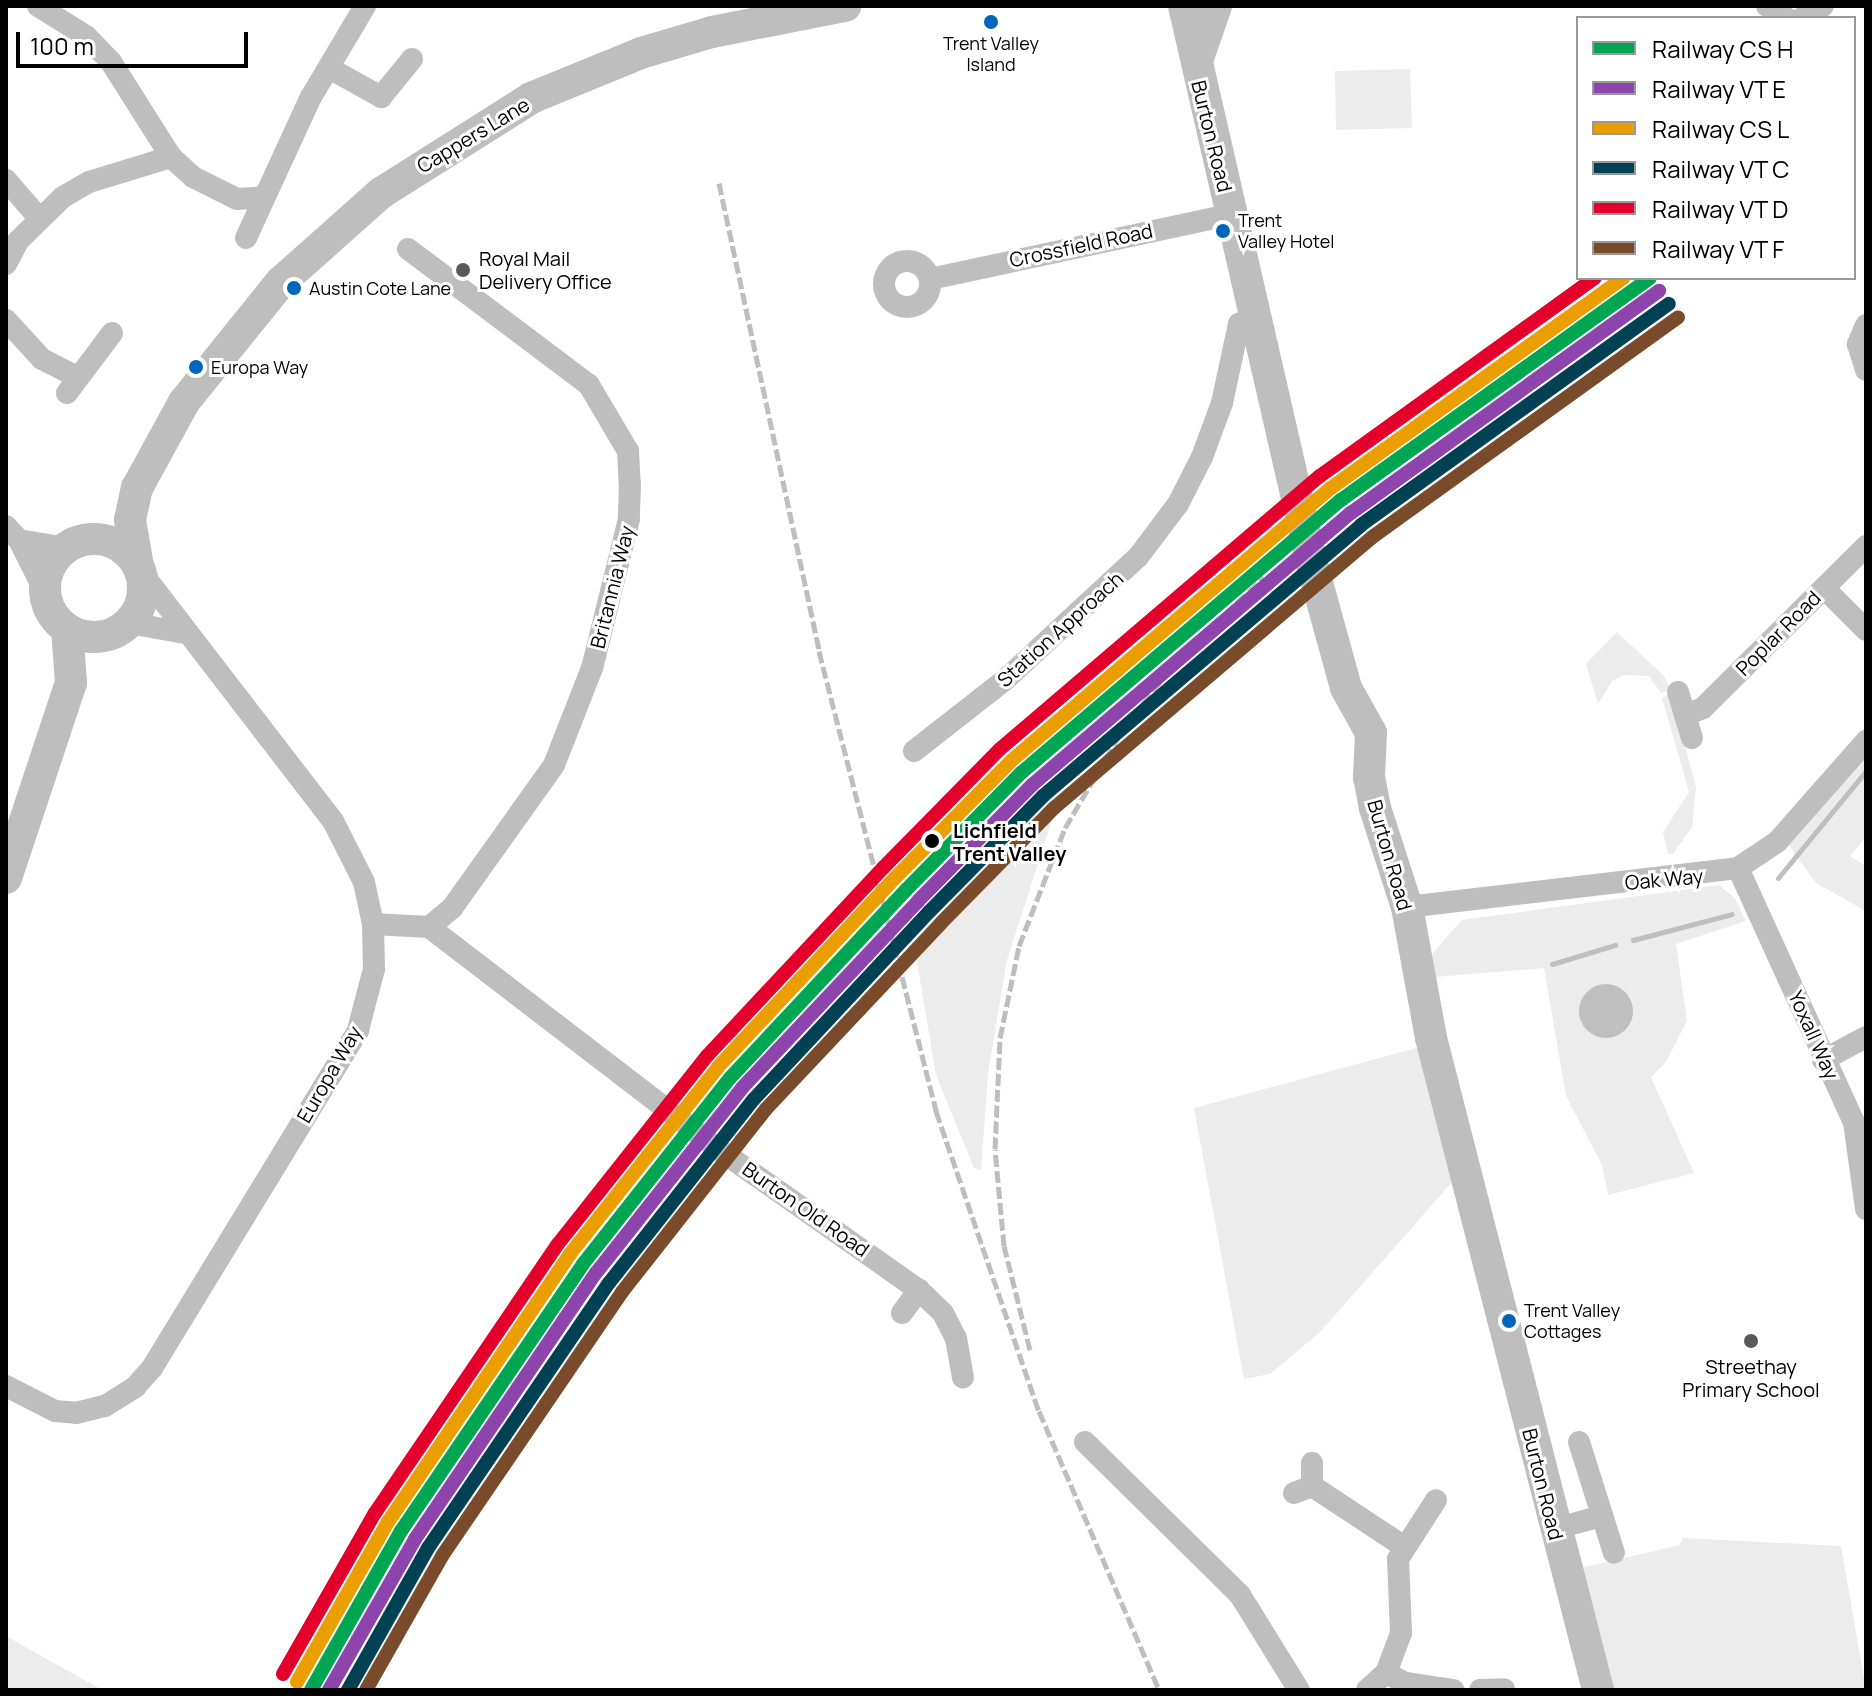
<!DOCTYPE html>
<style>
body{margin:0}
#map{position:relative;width:1872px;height:1696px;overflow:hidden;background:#fff;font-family:Manrope,sans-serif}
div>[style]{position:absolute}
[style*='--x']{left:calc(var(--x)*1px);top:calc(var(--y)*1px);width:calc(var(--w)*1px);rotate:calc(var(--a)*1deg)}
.green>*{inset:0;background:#ececec}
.water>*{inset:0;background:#bfbfbf}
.round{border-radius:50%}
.stream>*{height:5px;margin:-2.5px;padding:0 2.5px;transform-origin:2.5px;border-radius:2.5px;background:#bfbfbf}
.minor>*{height:22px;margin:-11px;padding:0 11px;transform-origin:11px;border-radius:11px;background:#bebebe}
.minor>.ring{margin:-11px;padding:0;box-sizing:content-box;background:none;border:22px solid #bebebe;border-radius:50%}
.highway>*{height:32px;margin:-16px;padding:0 16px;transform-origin:16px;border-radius:16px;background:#bebebe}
.highway>.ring{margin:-16px;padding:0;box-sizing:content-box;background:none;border:32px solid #bebebe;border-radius:50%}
.rail>*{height:5px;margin-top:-2.5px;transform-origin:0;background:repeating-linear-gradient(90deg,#bebebe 0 12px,transparent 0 16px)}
.rail-1>*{height:14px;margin:-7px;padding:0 7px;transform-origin:7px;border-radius:7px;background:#00a651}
.rail-2>*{height:14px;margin:-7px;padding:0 7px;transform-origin:7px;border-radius:7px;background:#8e44ad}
.rail-3>*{height:14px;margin:-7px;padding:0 7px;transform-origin:7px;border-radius:7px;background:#eb9e00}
.rail-4>*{height:14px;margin:-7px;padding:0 7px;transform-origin:7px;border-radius:7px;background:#004153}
.rail-5>*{height:14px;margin:-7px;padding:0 7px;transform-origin:7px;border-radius:7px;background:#e4002b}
.rail-6>*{height:14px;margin:-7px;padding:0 7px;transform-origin:7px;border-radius:7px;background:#7a4b2a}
.dots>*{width:22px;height:22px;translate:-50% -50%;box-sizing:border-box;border:4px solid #fff;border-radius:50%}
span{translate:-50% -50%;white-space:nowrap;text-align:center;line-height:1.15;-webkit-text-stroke:6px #fff;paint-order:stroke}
.bus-label{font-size:18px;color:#000}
.left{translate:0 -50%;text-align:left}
.street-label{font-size:20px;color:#000}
.poi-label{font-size:20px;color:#000}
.stop-label{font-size:20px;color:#000;font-weight:700}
.frame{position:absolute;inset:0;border:8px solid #000;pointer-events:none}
.legend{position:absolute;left:1576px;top:16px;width:280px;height:264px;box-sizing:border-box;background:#fff;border:2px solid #999;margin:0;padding:10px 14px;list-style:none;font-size:24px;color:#000}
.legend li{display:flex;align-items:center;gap:16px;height:40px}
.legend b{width:40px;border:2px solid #999}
.scale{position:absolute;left:16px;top:32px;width:232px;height:36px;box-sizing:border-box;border:4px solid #000;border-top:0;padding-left:10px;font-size:24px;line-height:28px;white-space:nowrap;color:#000;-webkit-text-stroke:6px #fff;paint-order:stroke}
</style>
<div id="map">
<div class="green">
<i style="clip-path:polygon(1410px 69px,1412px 128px,1336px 130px,1335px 71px)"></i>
<i style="clip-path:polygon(1617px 632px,1665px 677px,1670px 690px,1661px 693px,1649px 676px,1623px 675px,1612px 681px,1598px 704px,1586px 664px)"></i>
<i style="clip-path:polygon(1671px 693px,1696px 787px,1692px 827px,1673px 854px,1668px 854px,1663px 832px,1689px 792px,1662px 698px)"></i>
<i style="clip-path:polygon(1866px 755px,1866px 837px,1850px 856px,1866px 866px,1866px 911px,1816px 883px,1787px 843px)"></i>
<i style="clip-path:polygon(1061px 785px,1047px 809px,1054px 814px,1007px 960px,988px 1074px,981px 1170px,974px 1168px,936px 1075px,915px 950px,955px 909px,948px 896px,972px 861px,981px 854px,1010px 855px,1029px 834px,1026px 807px)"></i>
<i style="clip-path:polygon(1719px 885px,1735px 898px,1746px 921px,1676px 944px,1687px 1021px,1666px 1062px,1651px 1077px,1694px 1173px,1608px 1195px,1602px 1165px,1566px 1096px,1544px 968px,1435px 977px,1432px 954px,1462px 920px)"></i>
<i style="clip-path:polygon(1420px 1047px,1454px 1180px,1320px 1332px,1270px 1374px,1244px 1379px,1194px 1108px)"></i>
<i style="clip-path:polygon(1683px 1538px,1841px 1546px,1866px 1690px,1610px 1690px,1577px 1569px,1680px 1545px)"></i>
<i style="clip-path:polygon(6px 1636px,102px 1690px,6px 1690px)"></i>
</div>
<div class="water">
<i class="round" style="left:1579px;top:984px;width:54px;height:54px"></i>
</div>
<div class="stream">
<i style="--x:1778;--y:878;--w:139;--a:-50.6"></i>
<i style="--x:1633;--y:940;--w:102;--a:-14.7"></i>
<i style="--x:1552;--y:964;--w:66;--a:-16.8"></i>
</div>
<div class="minor">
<i style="--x:38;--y:6;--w:57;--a:32"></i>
<i style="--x:86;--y:36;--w:36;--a:46"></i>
<i style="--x:111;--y:62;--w:112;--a:57.7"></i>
<i style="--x:171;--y:157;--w:30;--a:42"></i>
<i style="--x:193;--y:177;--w:49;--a:26.6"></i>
<i style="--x:237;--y:199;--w:27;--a:-4"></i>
<i style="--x:1767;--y:6;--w:22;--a:32"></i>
<i style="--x:1802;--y:18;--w:24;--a:-30"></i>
<i style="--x:329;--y:68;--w:60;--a:29.1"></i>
<i style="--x:381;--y:97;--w:49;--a:-50.8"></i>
<i style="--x:6;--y:180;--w:49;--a:49.1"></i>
<i style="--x:246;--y:238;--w:155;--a:-65.3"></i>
<i style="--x:311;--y:97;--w:106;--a:-59.3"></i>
<i style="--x:408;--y:249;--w:226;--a:36.9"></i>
<i style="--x:589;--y:385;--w:77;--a:59.4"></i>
<i style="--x:628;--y:451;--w:33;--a:87"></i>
<i style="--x:630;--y:484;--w:35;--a:92"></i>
<i style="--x:629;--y:519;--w:154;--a:103.9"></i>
<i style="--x:592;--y:668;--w:104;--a:111.4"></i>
<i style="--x:554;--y:765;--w:176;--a:125.5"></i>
<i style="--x:452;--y:908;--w:30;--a:140"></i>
<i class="ring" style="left:884px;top:261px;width:24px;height:24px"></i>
<i style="--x:6;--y:264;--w:26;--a:-62"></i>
<i style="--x:18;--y:241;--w:63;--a:-44.4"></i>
<i style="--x:63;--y:197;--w:30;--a:-30"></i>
<i style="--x:89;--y:182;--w:86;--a:-17"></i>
<i style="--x:930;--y:279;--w:309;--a:-12.1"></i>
<i style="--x:6;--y:320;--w:53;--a:47.3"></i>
<i style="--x:42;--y:359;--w:39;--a:27"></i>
<i style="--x:1866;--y:325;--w:21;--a:113"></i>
<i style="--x:1858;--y:344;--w:27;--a:73"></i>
<i style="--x:67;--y:393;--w:75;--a:-53.1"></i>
<i style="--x:6;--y:526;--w:19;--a:47"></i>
<i style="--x:19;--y:540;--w:60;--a:63.4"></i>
<i style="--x:19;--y:540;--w:48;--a:9.7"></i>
<i style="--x:1824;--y:588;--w:59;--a:45"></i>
<i style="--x:129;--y:623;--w:58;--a:10"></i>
<i style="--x:1678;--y:692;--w:48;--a:73.1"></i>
<i style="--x:1685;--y:715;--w:19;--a:-21"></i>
<i style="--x:1703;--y:708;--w:230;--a:-44.8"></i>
<i style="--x:914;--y:751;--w:115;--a:-38"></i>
<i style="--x:1005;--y:680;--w:181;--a:-42.8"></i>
<i style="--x:1138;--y:557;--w:66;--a:-53"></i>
<i style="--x:1178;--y:504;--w:53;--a:-62.9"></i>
<i style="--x:1202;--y:457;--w:58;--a:-69.7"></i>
<i style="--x:1222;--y:403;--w:81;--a:-77.9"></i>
<i style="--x:1239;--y:324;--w:19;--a:-28"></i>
<i style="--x:1738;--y:868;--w:279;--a:65.5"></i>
<i style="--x:1854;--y:1122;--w:88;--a:82.1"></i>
<i style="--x:1407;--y:907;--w:333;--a:-6.7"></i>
<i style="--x:1738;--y:868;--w:47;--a:-33.7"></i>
<i style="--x:1777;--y:842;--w:135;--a:-48.6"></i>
<i style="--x:373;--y:924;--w:56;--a:3.1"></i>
<i style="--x:429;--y:927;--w:368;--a:37.5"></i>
<i style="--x:721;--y:1151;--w:242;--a:35.1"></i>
<i style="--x:919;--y:1290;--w:33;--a:44"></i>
<i style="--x:943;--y:1313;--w:28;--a:63"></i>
<i style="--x:956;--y:1338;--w:40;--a:80"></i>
<i style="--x:1823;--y:1060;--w:49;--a:-28.1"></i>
<i style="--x:902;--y:1313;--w:29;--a:-54"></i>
<i style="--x:6;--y:1386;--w:55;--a:27"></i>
<i style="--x:55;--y:1411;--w:21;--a:5"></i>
<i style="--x:76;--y:1413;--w:30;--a:-14"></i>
<i style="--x:105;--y:1406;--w:36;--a:-32"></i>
<i style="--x:135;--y:1387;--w:25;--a:-48"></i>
<i style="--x:152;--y:1368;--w:396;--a:-58.6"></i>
<i style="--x:358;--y:1030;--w:63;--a:-75.3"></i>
<i style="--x:374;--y:969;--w:45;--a:-91.3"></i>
<i style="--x:373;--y:924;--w:43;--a:-102.1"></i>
<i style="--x:364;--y:882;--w:68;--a:-116.9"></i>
<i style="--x:333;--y:821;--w:314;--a:-127.6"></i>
<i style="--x:1085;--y:1442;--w:218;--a:44.6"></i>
<i style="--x:1240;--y:1595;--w:112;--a:58.2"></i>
<i style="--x:1579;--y:1442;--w:116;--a:72.5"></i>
<i style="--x:1312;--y:1486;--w:109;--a:33.4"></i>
<i style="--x:1294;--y:1493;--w:19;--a:-21"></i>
<i style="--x:1312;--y:1486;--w:23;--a:-90"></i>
<i style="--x:1554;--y:1529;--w:50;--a:-15.2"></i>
<i style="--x:1386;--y:1673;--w:22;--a:27"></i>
<i style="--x:1406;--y:1683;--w:48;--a:8.5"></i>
<i style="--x:1367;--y:1690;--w:25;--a:-42"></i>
<i style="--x:1386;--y:1673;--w:43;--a:-69.4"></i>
<i style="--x:1401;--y:1633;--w:74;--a:-92.3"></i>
<i style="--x:1398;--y:1559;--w:70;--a:-57.2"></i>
<i style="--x:1480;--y:1690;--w:24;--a:-2"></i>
</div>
<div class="highway">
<i style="--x:1184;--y:6;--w:577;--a:77.07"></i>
<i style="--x:1313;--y:568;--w:124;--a:74.6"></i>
<i style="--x:1346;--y:688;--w:51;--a:60.9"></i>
<i style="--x:1371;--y:733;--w:44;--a:92.6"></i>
<i style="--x:1369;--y:777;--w:32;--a:79"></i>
<i style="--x:1375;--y:808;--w:104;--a:72.1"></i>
<i style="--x:1407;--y:907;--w:133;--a:79.6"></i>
<i style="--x:1431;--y:1038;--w:673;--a:75.63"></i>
<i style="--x:1198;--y:58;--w:55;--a:-70.9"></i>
<i class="ring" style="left:45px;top:539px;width:66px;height:66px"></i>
<i style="--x:138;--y:566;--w:47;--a:-99.9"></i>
<i style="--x:130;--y:520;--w:33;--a:-78"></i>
<i style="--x:137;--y:488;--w:98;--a:-61.3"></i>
<i style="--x:184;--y:402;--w:154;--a:-51.1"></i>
<i style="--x:281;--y:282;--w:134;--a:-41.7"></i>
<i style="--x:381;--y:193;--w:178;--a:-32.3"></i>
<i style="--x:531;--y:98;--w:119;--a:-22.2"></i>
<i style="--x:641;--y:53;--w:74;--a:-16.5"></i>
<i style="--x:712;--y:32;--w:136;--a:-11.1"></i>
<i style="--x:6;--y:878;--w:206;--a:-71.6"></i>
<i style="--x:71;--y:683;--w:54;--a:-94.2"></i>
</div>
<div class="rail">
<i style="--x:719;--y:183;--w:479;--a:77.9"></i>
<i style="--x:819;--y:651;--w:475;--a:75.7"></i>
<i style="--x:936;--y:1111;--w:317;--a:71.1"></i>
<i style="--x:1039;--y:1411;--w:304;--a:66.7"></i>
<i style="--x:1030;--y:1350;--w:107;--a:-104"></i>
<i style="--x:1004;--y:1246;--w:97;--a:-95.3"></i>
<i style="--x:995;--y:1149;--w:111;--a:-87.4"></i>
<i style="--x:1000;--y:1038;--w:94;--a:-78.3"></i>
<i style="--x:1019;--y:946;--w:127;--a:-68.7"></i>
<i style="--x:1065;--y:828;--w:115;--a:-59.6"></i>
<i style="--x:1123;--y:729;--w:90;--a:-51.7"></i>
<i style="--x:1179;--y:658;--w:117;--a:-43.6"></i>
</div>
<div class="rail-1">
<i style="--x:311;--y:1690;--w:183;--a:-60.5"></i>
<i style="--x:401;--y:1531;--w:323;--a:-55.7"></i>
<i style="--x:583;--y:1264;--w:237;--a:-51.7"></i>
<i style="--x:730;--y:1078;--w:258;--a:-46.9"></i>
<i style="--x:906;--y:890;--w:164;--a:-45.5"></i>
<i style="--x:1021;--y:773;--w:421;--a:-40.5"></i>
<i style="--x:1341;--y:500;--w:380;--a:-35.7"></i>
</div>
<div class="rail-2">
<i style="--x:329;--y:1690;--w:174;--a:-60.3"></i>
<i style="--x:415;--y:1539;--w:322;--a:-55.8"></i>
<i style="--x:596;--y:1273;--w:236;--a:-51.7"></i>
<i style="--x:742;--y:1088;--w:257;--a:-46.7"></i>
<i style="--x:918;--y:901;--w:163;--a:-45.5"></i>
<i style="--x:1032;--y:785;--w:419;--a:-40.5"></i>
<i style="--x:1351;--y:513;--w:380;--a:-35.8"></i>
</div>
<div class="rail-3">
<i style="--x:297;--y:1682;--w:184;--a:-60.4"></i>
<i style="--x:388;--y:1522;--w:324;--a:-55.8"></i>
<i style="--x:570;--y:1254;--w:238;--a:-51.6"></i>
<i style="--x:718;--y:1067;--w:258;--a:-46.9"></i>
<i style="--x:894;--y:879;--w:166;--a:-45.2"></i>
<i style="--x:1011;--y:761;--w:421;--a:-40.5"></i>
<i style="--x:1331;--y:488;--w:360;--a:-35.7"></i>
</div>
<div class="rail-4">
<i style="--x:348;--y:1690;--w:163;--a:-60.6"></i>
<i style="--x:428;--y:1548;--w:321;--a:-55.7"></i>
<i style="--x:609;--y:1283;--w:234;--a:-51.8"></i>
<i style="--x:754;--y:1099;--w:256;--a:-46.9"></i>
<i style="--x:929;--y:912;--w:163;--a:-45.5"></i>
<i style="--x:1043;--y:796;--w:418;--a:-40.4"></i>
<i style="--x:1361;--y:525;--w:379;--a:-35.7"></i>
</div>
<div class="rail-5">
<i style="--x:283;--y:1674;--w:185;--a:-60.3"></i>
<i style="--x:375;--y:1513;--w:325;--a:-55.8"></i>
<i style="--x:558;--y:1244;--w:240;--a:-51.6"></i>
<i style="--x:707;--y:1056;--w:258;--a:-46.9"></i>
<i style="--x:883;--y:868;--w:167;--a:-45.5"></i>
<i style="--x:1000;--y:749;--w:421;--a:-40.5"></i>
<i style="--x:1320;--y:476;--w:339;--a:-35.8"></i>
</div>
<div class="rail-6">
<i style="--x:366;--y:1690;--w:154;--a:-60.4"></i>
<i style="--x:442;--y:1556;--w:320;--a:-55.7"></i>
<i style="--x:622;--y:1292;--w:233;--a:-51.8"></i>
<i style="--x:766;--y:1109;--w:255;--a:-46.7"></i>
<i style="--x:941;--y:923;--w:161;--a:-45.5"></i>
<i style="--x:1054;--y:808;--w:416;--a:-40.4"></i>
<i style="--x:1371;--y:538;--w:378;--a:-35.7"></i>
</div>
<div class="dots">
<i style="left:991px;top:22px;background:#0065bd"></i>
<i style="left:1223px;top:231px;background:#0065bd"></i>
<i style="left:463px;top:270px;background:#595959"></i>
<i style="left:294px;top:288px;background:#0065bd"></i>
<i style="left:196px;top:367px;background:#0065bd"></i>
<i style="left:932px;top:841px;background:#000"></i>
<i style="left:1509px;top:1321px;background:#0065bd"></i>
<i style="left:1751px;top:1341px;background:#595959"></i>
</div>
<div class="bus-label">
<span style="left:991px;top:54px">Trent Valley<br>Island</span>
<span class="left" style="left:1238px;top:231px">Trent<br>Valley Hotel</span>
<span class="left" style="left:309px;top:288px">Austin Cote Lane</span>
<span class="left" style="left:211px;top:367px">Europa Way</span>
<span class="left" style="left:1524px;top:1321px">Trent Valley<br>Cottages</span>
</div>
<div class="street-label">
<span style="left:473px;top:135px;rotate:-31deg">Cappers Lane</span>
<span style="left:1212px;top:136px;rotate:76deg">Burton Road</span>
<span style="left:1081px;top:245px;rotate:-12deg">Crossfield Road</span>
<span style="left:612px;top:587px;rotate:-76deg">Britannia Way</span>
<span style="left:1060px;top:629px;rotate:-42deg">Station Approach</span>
<span style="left:1778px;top:633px;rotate:-45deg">Poplar Road</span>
<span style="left:1390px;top:855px;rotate:74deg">Burton Road</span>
<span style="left:1664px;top:879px;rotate:-5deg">Oak Way</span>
<span style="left:1814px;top:1035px;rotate:66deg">Yoxall Way</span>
<span style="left:329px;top:1074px;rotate:-60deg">Europa Way</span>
<span style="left:806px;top:1209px;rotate:35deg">Burton Old Road</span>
<span style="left:1543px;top:1484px;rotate:76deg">Burton Road</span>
</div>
<div class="poi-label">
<span class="left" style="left:479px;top:270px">Royal Mail<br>Delivery Office</span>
<span style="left:1751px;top:1378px">Streethay<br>Primary School</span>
</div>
<div class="stop-label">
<span class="left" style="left:953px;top:842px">Lichfield<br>Trent Valley</span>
</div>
<div class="frame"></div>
<ul class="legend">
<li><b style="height:10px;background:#00a651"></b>Railway CS H</li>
<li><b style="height:10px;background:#8e44ad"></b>Railway VT E</li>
<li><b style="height:10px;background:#eb9e00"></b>Railway CS L</li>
<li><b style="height:10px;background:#004153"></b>Railway VT C</li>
<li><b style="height:10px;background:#e4002b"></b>Railway VT D</li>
<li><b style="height:10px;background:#7a4b2a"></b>Railway VT F</li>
</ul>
<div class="scale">100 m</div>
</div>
